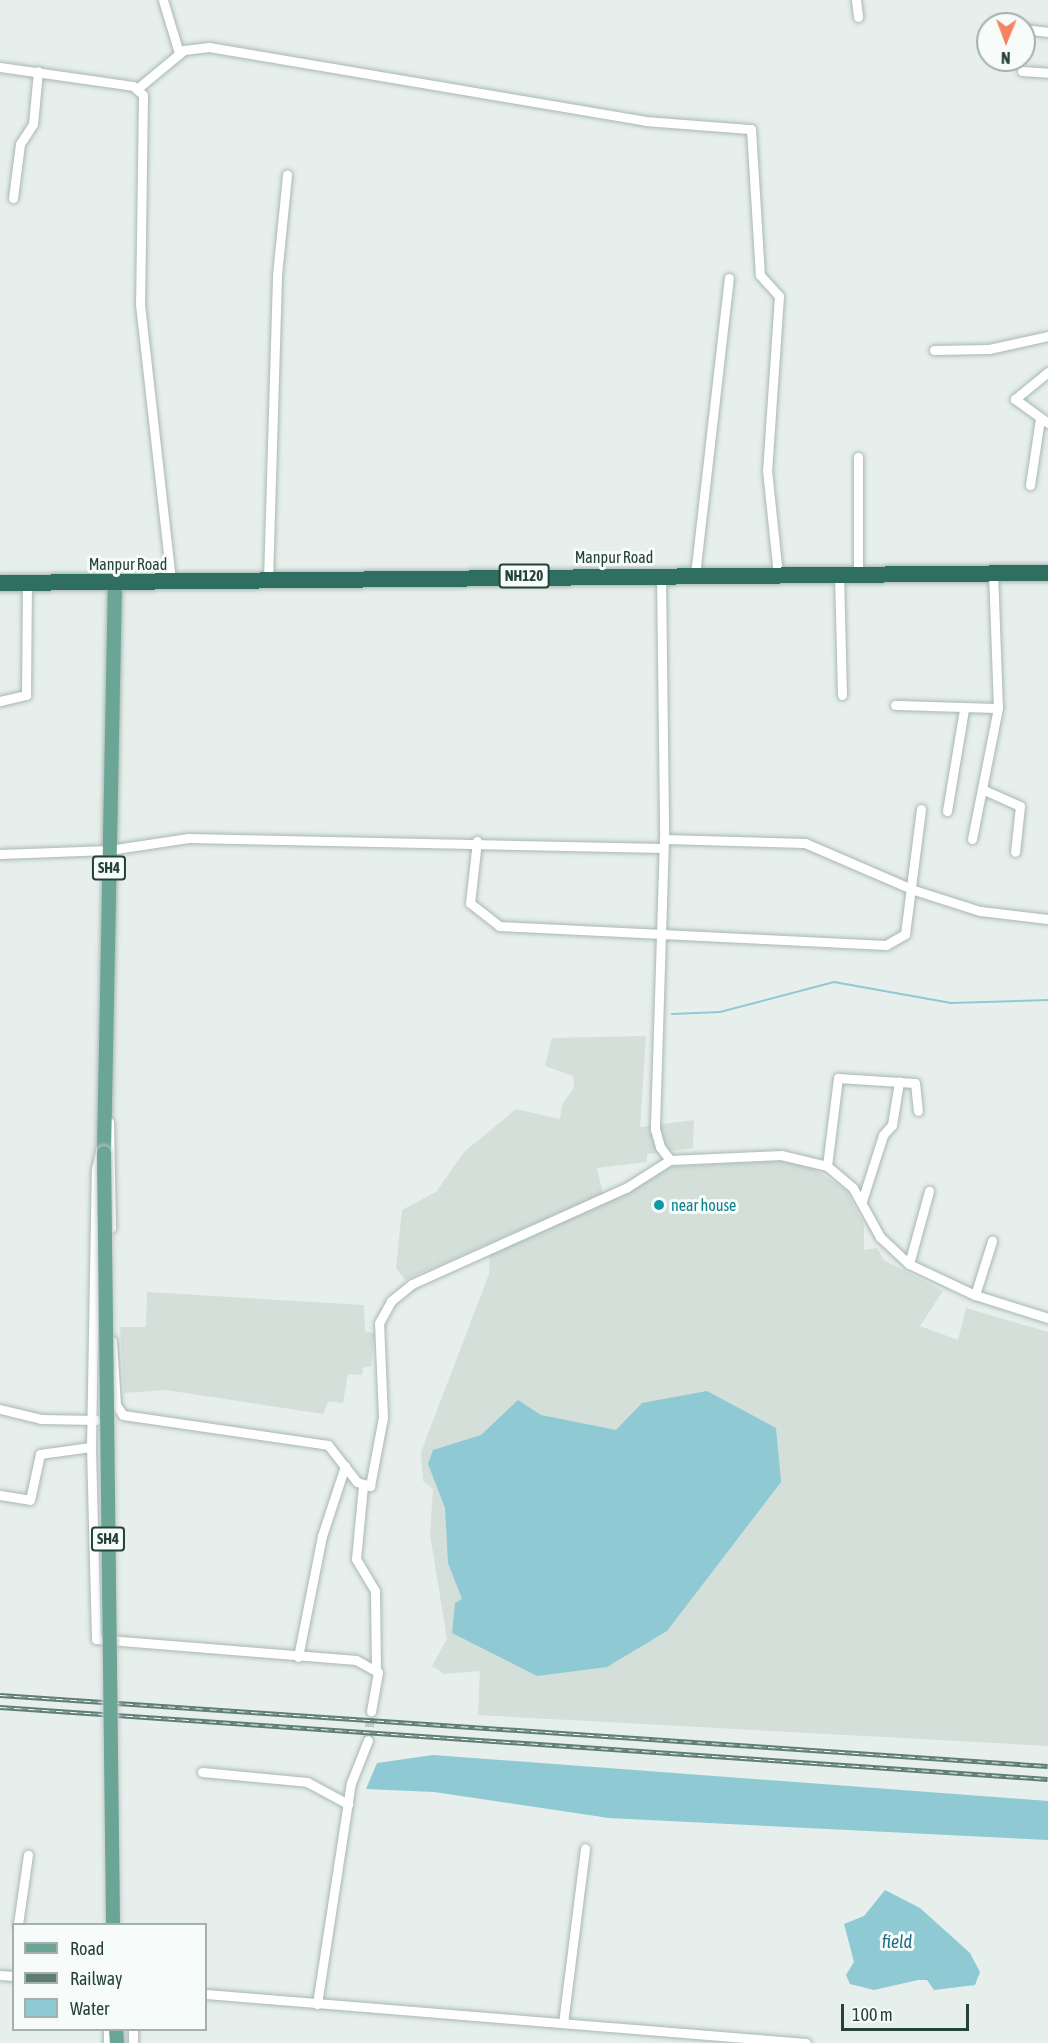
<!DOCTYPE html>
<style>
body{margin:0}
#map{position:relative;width:1048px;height:2043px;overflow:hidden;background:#e6efeb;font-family:"Asap Condensed",sans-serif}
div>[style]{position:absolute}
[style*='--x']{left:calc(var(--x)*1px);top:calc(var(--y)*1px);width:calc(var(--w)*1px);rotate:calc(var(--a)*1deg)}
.built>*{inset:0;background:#d4dfda}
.water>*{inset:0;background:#8ec9d4}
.stream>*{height:2px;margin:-1px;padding:0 1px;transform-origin:1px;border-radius:1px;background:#8ec9d4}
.street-tunnel>*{height:9px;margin-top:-4.5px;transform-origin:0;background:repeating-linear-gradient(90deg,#bfccc8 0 9px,transparent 0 13.5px)}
.roads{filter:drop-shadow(0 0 2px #a8b8b2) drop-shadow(0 0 2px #a8b8b2)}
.street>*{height:9px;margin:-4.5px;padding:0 4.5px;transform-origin:4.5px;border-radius:4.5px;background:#fff}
.primary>*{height:14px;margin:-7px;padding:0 7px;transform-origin:7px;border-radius:7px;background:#6aa596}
.highway>*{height:16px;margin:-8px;padding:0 8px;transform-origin:8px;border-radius:8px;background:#2f6f62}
.rail>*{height:4.5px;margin-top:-2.25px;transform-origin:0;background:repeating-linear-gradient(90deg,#f7fbf9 0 7px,#5f7d75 0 14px);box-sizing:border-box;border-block:2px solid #5f7d75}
.bridges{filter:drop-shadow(0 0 2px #c2cac8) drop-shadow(0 0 2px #c2cac8)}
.primary-bridge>*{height:14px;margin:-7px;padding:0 7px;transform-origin:7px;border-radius:7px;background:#6aa596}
.dots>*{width:16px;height:16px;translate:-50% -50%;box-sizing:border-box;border:3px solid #f7fbf9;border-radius:50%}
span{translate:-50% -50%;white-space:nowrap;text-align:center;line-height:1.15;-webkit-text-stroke:6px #f7fbf9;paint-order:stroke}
.shield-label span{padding:2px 4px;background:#f7fbf9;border:2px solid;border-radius:4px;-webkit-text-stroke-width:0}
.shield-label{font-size:15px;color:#24423a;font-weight:700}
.street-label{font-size:16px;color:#24423a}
.culture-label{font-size:16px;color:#0d838f}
.left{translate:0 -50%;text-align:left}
.water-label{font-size:18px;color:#1c6f80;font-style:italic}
.legend{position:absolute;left:12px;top:1923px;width:195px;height:108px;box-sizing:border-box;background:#f7fbf9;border:2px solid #a3b1ad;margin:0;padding:8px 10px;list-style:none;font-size:18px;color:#24423a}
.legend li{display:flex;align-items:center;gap:12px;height:30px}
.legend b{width:30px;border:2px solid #a3b1ad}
.north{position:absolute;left:976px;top:12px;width:60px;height:60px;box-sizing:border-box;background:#f7fbf9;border:2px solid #a3b1ad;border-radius:50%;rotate:181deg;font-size:16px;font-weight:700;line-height:24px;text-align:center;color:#24423a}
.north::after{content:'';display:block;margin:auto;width:21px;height:27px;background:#f4845f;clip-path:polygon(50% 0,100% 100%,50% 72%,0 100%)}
.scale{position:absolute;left:841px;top:2004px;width:128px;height:27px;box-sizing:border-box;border:3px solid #24423a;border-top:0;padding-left:8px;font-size:18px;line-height:21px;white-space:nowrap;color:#24423a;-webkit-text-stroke:4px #f7fbf9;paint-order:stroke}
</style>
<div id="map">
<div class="built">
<i style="clip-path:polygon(646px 1036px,640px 1127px,694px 1120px,693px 1148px,647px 1154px,647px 1162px,597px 1168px,603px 1194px,405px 1280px,396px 1268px,402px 1210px,436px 1192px,464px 1152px,516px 1109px,560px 1119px,562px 1104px,574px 1088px,573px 1076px,545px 1066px,552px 1038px)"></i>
<i style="clip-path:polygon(785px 1161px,811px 1167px,846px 1190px,864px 1224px,864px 1250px,877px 1248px,884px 1260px,943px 1291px,920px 1326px,958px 1340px,966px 1308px,1048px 1332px,1048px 1746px,478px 1715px,480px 1671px,444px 1674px,432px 1666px,447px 1639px,430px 1535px,433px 1489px,423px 1481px,421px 1452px,489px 1274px,490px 1254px,673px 1166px)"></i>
<i style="clip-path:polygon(147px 1292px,364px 1305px,365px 1331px,375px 1334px,371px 1366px,363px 1368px,362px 1375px,348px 1374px,343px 1403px,329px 1401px,323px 1414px,166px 1390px,124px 1393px,120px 1327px,146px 1327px)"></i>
</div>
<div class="water">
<i style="clip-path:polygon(707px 1391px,776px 1428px,781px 1482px,667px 1631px,607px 1667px,537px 1676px,452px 1633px,455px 1603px,462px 1599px,448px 1563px,445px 1508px,428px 1464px,433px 1450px,481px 1435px,518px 1400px,541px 1415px,616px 1430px,642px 1403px)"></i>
<i style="clip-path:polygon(433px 1755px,1048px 1801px,1048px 1840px,609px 1818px,434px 1792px,366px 1789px,377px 1763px)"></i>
<i style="clip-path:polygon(885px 1890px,920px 1908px,970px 1953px,980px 1972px,975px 1985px,934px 1990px,927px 1980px,918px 1980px,874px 1990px,850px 1984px,846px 1975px,854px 1962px,844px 1924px,864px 1916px)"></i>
</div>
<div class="stream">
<i style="--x:672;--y:1014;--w:48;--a:-2.4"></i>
<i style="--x:720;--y:1012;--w:118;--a:-14.7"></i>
<i style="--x:834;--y:982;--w:119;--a:10.2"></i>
<i style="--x:951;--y:1003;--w:97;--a:-1.8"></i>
</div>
<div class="street-tunnel">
<i style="--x:368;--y:1740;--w:29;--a:-84"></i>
</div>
<div class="roads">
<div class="street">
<i style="--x:163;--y:0;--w:55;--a:73.2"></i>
<i style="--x:856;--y:0;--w:17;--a:83"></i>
<i style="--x:1024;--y:29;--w:24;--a:7"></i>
<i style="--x:0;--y:67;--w:134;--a:8.1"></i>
<i style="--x:133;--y:86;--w:13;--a:42"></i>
<i style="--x:143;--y:95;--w:209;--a:90.8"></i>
<i style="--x:140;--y:304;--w:279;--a:83.6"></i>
<i style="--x:1022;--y:71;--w:26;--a:4"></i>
<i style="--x:138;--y:88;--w:60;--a:-39.6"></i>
<i style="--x:184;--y:50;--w:25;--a:-7"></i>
<i style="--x:209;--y:47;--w:443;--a:9.6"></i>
<i style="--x:646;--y:121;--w:105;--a:4.4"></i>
<i style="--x:751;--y:129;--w:146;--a:86.5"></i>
<i style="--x:760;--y:275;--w:28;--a:48"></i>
<i style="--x:779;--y:296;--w:174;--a:93.9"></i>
<i style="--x:767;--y:470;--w:105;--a:84"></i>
<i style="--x:13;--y:198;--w:54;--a:-82.6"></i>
<i style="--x:20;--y:144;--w:24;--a:-57"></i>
<i style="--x:33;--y:124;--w:53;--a:-84.6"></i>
<i style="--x:934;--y:350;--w:55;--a:-1"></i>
<i style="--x:989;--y:349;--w:60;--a:-12.4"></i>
<i style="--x:1048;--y:372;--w:43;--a:140.7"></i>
<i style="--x:1015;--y:399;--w:41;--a:36"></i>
<i style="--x:858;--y:457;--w:116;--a:90"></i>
<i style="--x:1030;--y:485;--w:67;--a:-81.4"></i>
<i style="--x:839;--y:573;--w:122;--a:88.6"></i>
<i style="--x:661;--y:575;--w:264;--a:89.3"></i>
<i style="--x:664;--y:839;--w:290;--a:91.8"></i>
<i style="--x:655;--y:1129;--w:19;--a:74"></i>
<i style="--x:660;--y:1147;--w:16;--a:52"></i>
<i style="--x:670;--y:1160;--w:111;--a:-2.6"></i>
<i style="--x:781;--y:1155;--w:47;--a:13.4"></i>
<i style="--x:827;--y:1166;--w:34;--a:40"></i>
<i style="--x:853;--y:1188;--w:56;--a:61.1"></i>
<i style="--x:880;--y:1237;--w:40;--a:43"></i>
<i style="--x:909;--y:1264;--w:73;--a:25.2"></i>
<i style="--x:975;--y:1295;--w:77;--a:17.5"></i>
<i style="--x:695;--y:575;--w:299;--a:-83.5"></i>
<i style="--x:268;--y:580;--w:305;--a:-88.3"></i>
<i style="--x:277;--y:275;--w:101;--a:-84.3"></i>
<i style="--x:0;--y:701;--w:27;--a:-13"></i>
<i style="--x:26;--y:695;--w:113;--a:-89.5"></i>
<i style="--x:895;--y:705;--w:103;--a:1.7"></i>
<i style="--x:984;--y:790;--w:39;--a:24"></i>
<i style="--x:1020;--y:806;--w:46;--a:96.2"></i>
<i style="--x:947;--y:811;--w:103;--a:-80.5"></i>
<i style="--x:664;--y:839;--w:141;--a:1.6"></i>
<i style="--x:805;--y:843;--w:119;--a:23.3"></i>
<i style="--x:914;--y:890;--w:69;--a:17.7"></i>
<i style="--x:980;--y:911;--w:68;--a:6.7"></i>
<i style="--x:972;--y:839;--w:134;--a:-78.8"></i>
<i style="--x:998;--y:708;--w:134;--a:-92.1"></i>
<i style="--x:477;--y:841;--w:62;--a:96.4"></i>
<i style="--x:470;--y:903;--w:37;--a:38"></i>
<i style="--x:499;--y:926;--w:387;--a:2.8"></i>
<i style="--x:886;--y:945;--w:22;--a:-30"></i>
<i style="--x:905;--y:934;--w:126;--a:-82.7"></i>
<i style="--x:0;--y:854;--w:109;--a:-2.1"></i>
<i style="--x:109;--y:850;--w:80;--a:-8.6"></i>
<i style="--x:188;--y:838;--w:475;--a:1.2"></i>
<i style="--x:109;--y:1122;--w:106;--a:88.9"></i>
<i style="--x:827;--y:1166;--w:89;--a:-82.9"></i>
<i style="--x:838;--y:1078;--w:77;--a:3.7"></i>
<i style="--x:915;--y:1083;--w:28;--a:84"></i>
<i style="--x:862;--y:1201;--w:69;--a:-72.3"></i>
<i style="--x:883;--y:1135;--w:13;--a:-48"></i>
<i style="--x:892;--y:1125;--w:44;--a:-80.8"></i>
<i style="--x:909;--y:1264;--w:76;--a:-74.7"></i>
<i style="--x:975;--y:1295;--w:57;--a:-72.5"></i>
<i style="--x:112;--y:1341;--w:64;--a:86.4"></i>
<i style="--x:116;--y:1405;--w:12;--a:55"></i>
<i style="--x:123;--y:1415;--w:207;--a:8.3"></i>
<i style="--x:328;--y:1445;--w:47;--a:51.9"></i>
<i style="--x:357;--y:1482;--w:14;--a:17"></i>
<i style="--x:370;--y:1486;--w:70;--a:-79.3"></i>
<i style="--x:383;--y:1417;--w:94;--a:-92.4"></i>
<i style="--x:379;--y:1323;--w:25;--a:-61"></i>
<i style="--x:391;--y:1301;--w:27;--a:-39"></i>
<i style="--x:412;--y:1284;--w:235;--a:-24.2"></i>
<i style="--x:626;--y:1188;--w:52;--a:-32.5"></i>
<i style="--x:0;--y:1409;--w:42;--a:13.7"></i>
<i style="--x:41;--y:1419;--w:55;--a:1"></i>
<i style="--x:91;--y:1447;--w:192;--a:88.5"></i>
<i style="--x:96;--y:1639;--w:261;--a:4.6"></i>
<i style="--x:356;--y:1660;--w:25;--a:29"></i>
<i style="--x:378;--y:1672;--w:40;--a:100"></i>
<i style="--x:363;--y:1486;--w:73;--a:95.5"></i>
<i style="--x:356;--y:1559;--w:37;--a:59"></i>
<i style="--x:375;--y:1591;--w:78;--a:89.3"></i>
<i style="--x:0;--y:1495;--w:30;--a:9"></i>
<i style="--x:30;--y:1500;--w:47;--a:-77.7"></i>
<i style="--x:40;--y:1454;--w:51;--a:-7.8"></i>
<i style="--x:91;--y:1447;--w:278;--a:-89"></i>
<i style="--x:96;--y:1169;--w:22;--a:-77"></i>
<i style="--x:298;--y:1657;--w:123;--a:-78.8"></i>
<i style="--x:322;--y:1536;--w:74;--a:-71.8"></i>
<i style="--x:202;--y:1772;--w:105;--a:5.4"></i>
<i style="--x:307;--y:1782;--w:47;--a:28.2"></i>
<i style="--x:18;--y:1924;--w:70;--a:-81.8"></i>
<i style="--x:0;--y:1975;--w:14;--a:4"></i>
<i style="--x:206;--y:1994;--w:602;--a:4.67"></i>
<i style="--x:317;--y:2004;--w:224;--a:-81.3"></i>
<i style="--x:351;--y:1783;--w:46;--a:-68.4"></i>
<i style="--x:563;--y:2023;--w:176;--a:-82.8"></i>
<i style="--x:108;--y:2030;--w:13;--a:90"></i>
<i style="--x:133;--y:2030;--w:13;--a:90"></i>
</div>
<div class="primary">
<i style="--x:104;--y:1153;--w:571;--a:-88.9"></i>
<i style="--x:116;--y:2030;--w:13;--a:86"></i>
</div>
<div class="highway">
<i style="--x:0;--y:583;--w:1048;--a:-0.55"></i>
</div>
</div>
<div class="rail">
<i style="--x:0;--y:1695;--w:1050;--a:3.88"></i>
<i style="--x:0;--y:1707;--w:1050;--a:3.93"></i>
</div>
<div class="bridges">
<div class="primary-bridge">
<i style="--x:104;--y:1153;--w:771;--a:89.33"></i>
</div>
</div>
<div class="dots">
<i style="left:659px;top:1205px;background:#0f9aa8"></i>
</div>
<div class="shield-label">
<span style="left:524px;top:576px">NH120</span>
<span style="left:109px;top:868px">SH4</span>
<span style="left:108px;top:1539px">SH4</span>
</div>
<div class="street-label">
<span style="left:614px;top:557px">Manpur Road</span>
<span style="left:128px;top:564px">Manpur Road</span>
</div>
<div class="culture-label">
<span class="left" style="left:671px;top:1205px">near house</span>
</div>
<div class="water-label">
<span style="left:897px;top:1942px">field</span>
</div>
<ul class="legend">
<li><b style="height:8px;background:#6aa596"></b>Road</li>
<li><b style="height:8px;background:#5f7d75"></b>Railway</li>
<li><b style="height:16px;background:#8ec9d4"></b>Water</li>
</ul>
<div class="north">N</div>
<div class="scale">100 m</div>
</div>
